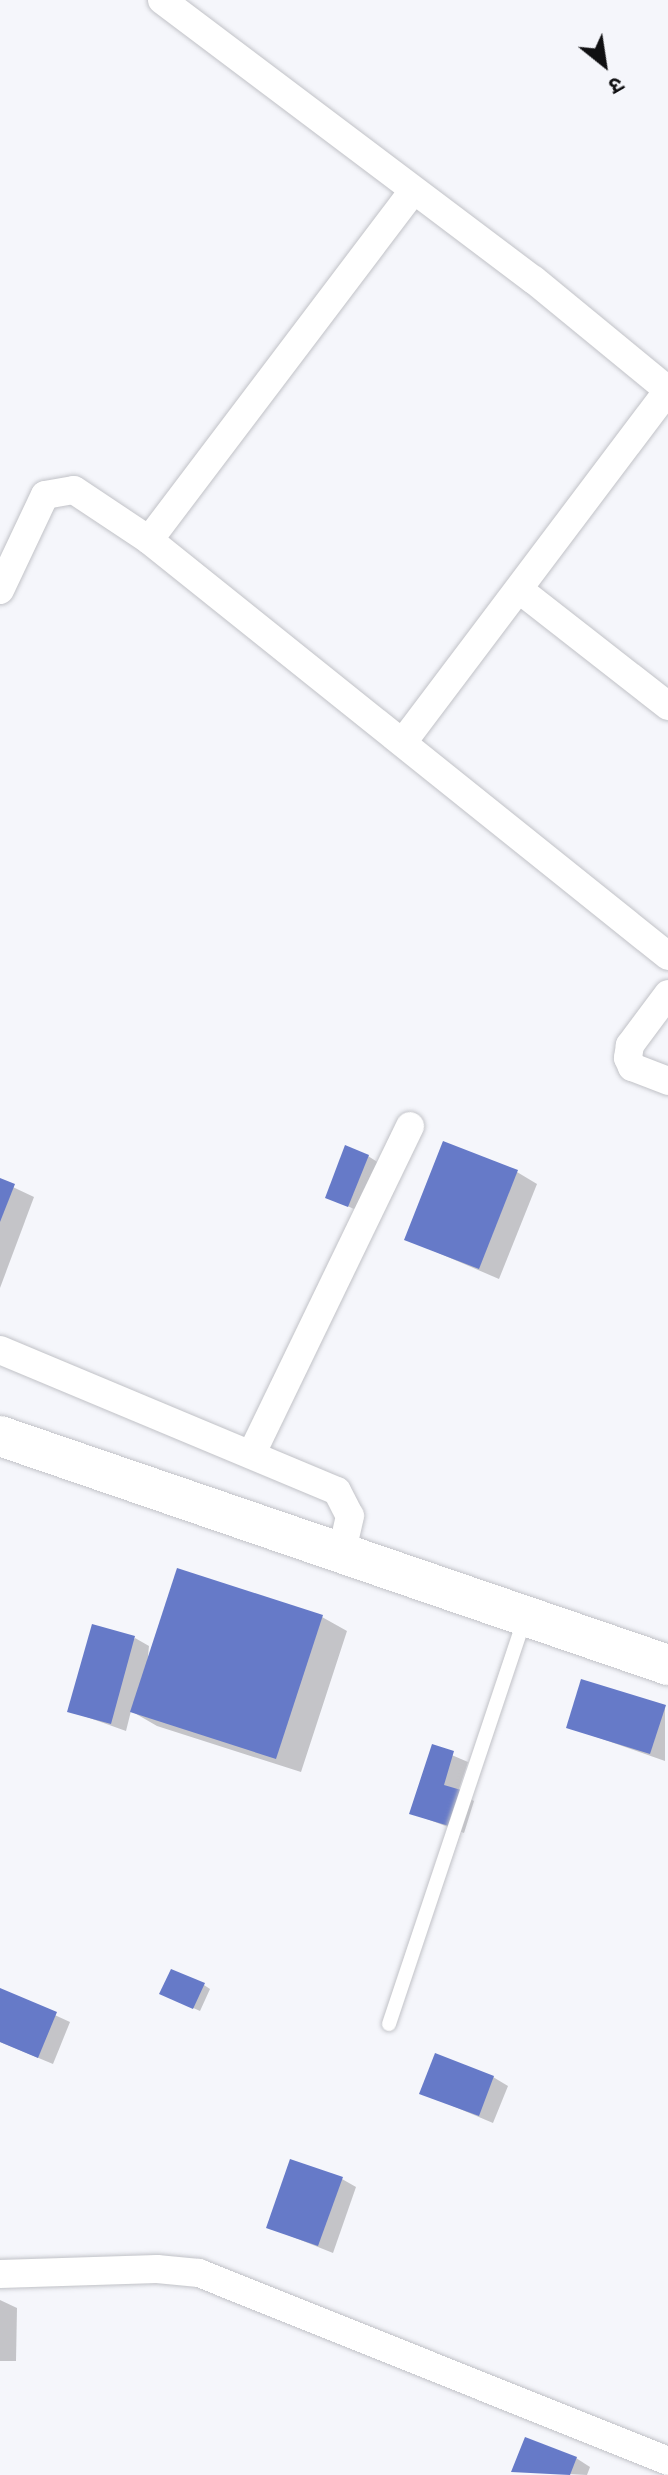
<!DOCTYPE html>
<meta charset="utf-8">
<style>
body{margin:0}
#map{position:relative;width:668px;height:2475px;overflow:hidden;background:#f5f6fb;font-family:"Varela Round","Noto Sans Devanagari",sans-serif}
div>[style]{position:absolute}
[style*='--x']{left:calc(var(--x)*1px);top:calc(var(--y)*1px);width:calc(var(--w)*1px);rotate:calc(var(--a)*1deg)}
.shadow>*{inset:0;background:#0003}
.building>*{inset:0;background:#667ac8}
.roads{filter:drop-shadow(0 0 2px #c1c2c7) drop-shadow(0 0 2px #c1c2c7)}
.lane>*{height:14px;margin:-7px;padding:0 7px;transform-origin:7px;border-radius:7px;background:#fff}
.street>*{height:28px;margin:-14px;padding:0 14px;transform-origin:14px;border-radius:14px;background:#fff}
.secondary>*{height:40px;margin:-20px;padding:0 20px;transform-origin:20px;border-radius:20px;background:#fff}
span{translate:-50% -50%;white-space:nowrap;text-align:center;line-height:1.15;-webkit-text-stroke:6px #f5f6fb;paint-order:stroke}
.north{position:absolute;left:564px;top:24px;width:80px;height:80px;-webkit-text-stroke:6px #f5f6fb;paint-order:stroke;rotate:150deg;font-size:22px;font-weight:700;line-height:32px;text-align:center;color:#101012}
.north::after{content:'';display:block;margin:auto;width:28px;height:36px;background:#101012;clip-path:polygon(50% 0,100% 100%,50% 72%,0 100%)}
</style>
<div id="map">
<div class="shadow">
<i style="clip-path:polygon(368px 1156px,382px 1165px,363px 1213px,327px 1197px)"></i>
<i style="clip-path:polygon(517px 1172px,537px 1184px,499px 1279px,406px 1239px)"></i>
<i style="clip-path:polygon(0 1181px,34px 1197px,0 1288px)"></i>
<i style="clip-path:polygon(322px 1617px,347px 1631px,301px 1772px,157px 1726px,131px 1711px,126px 1731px,70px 1711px,135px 1638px,149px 1646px,147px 1666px)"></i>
<i style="clip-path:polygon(665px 1707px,665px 1761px,568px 1727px)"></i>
<i style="clip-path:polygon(433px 1747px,468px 1762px,458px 1792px,474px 1801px,464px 1833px,411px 1813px)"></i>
<i style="clip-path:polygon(204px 1985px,210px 1989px,200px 2011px,169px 1997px)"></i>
<i style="clip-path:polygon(0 1990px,70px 2022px,53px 2064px,0 2042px)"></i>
<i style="clip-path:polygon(493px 2077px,508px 2086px,493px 2123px,422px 2093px)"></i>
<i style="clip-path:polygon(342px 2179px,356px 2187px,333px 2253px,268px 2227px)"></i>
<i style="clip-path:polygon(0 2300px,17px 2308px,16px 2361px,0 2361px)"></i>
<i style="clip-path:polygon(576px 2458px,590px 2467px,587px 2475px,513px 2471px)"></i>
</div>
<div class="building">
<i style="clip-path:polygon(443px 1141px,518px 1170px,479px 1269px,404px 1240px)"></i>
<i style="clip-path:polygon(345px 1145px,369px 1155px,348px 1207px,325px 1198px)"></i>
<i style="clip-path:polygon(0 1178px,15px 1184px,0 1222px)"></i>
<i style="clip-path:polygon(177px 1568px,323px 1615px,276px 1759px,130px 1712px)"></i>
<i style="clip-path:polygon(92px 1624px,135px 1636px,111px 1724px,67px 1712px)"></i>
<i style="clip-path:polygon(581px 1679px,666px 1705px,650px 1754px,566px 1728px)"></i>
<i style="clip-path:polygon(432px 1744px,454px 1751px,444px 1785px,461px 1790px,449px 1826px,409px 1814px)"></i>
<i style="clip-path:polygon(171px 1969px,205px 1983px,193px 2009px,159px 1994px)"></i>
<i style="clip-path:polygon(0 1988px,57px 2012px,38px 2058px,0 2042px)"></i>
<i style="clip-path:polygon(435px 2053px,494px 2076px,479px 2116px,419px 2094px)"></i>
<i style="clip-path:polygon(290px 2159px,343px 2177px,318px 2246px,266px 2228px)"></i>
<i style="clip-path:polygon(525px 2437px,577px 2457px,570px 2475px,511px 2472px)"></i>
</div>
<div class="roads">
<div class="lane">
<i style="--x:389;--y:2024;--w:428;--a:-71.5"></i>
</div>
<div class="street">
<i style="--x:162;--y:0;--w:466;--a:37"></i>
<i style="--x:534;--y:280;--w:173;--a:39.4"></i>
<i style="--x:149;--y:540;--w:436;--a:-52.9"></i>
<i style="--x:0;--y:590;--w:105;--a:-64.7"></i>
<i style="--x:45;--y:495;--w:29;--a:-10"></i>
<i style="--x:74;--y:490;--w:90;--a:33.7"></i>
<i style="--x:149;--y:540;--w:665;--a:38.71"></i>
<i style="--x:521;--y:591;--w:187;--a:38"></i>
<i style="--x:403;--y:742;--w:441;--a:-53"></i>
<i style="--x:668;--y:994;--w:64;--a:126.7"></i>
<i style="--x:630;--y:1045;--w:13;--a:99"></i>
<i style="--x:628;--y:1058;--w:10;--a:66"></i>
<i style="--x:632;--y:1067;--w:39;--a:21"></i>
<i style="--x:0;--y:1350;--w:365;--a:22.7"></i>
<i style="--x:337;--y:1491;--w:28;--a:63"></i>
<i style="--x:350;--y:1516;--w:40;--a:103"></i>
<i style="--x:252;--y:1453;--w:363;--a:-64.2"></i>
<i style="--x:0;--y:2274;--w:157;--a:-1.8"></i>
<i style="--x:157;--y:2269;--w:42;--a:5.4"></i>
<i style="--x:199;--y:2273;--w:505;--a:21.84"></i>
</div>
<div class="secondary">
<i style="--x:0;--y:1436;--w:706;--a:18.92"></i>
</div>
</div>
<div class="north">उ</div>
</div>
